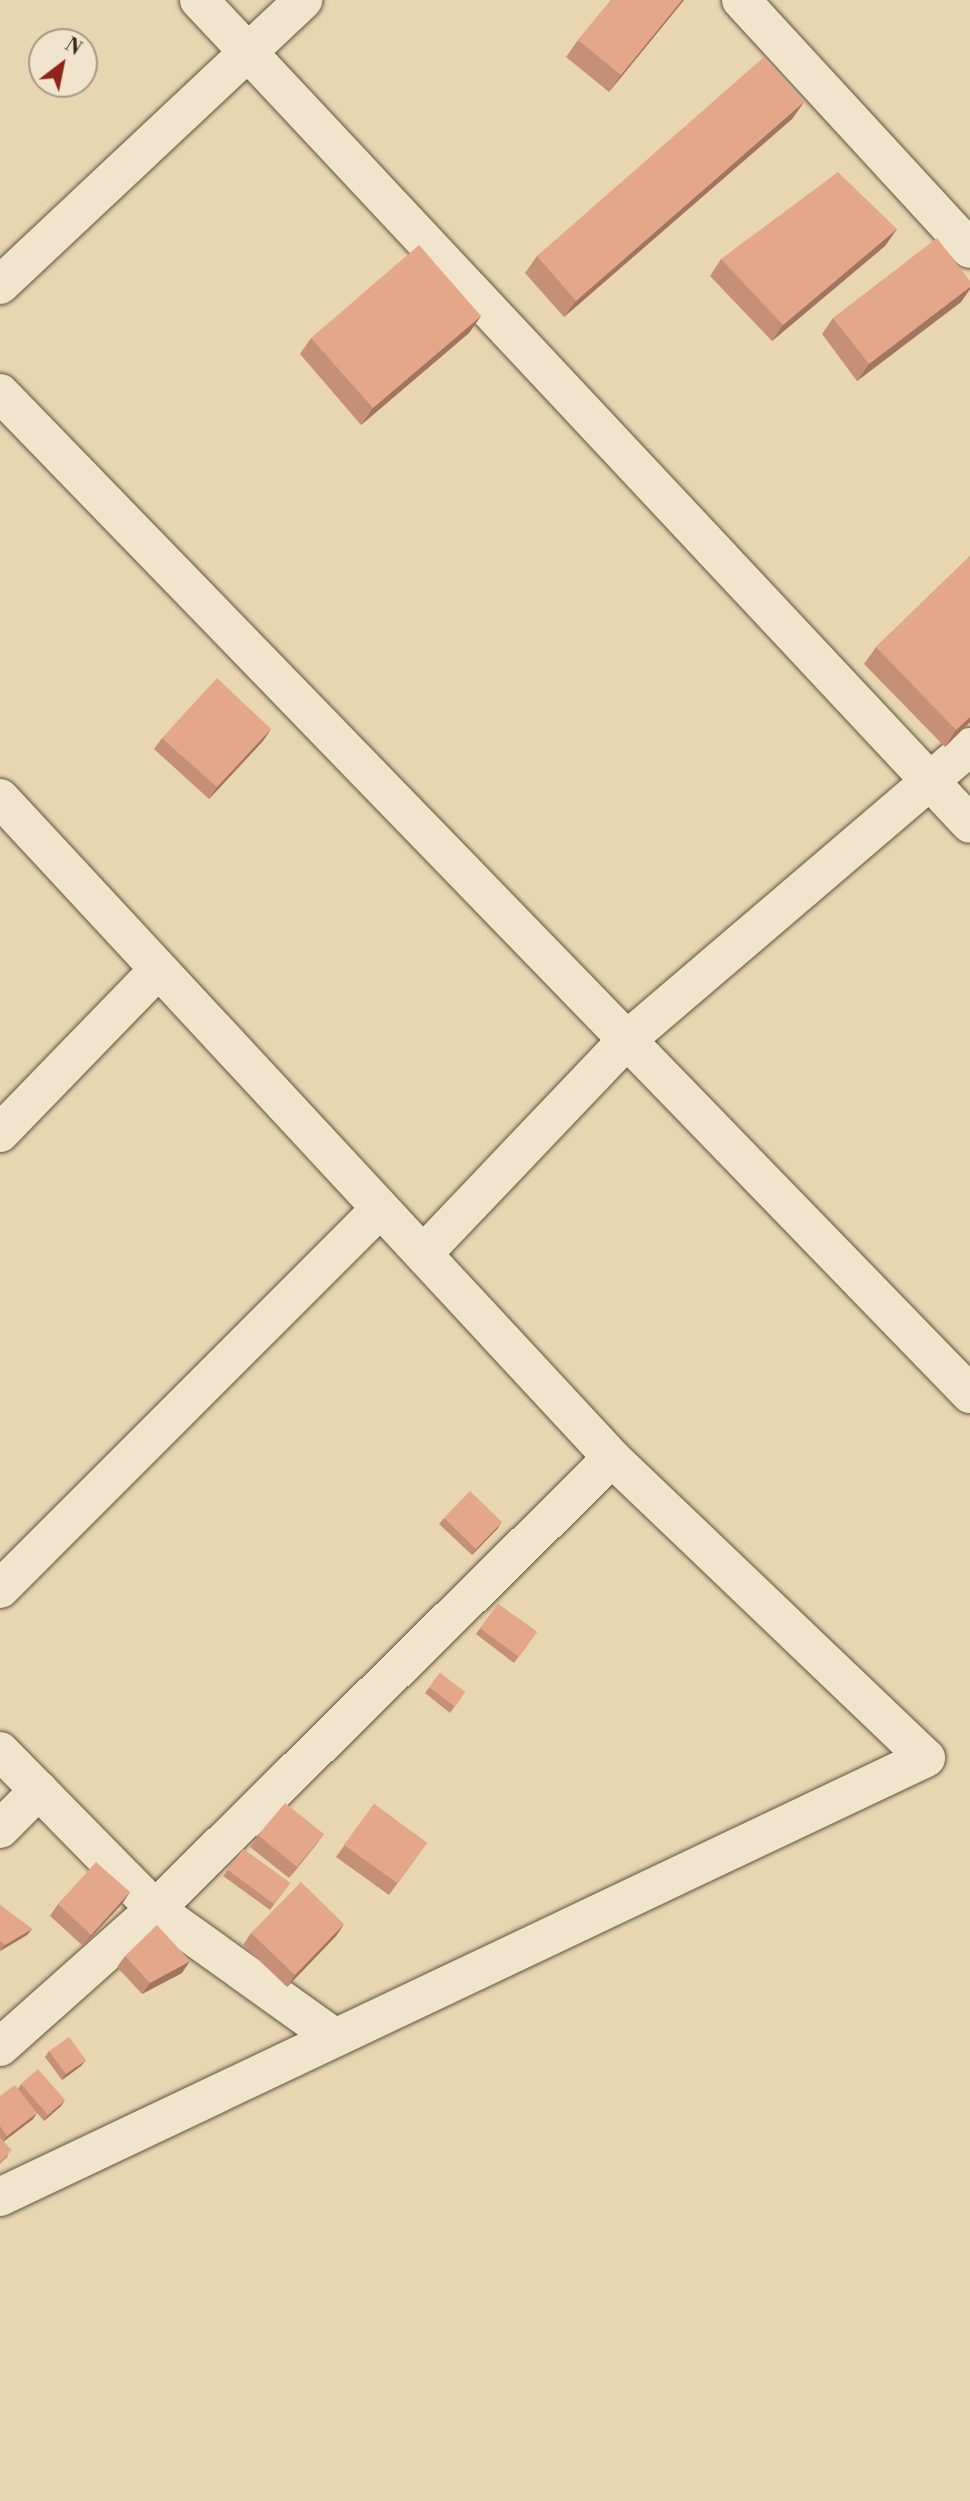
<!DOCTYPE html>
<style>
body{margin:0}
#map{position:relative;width:970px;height:2501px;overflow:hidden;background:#e8d6b2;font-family:"Libre Bodoni",serif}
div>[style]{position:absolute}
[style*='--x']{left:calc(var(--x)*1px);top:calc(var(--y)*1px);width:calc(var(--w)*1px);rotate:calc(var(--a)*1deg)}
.roads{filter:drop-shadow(0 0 2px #625443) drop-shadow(0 0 2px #625443)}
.street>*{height:38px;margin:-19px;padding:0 19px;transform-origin:19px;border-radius:19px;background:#f0e4cd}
.wall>*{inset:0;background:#c59077}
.shaded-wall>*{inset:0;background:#a07561}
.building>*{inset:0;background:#e5a78a}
span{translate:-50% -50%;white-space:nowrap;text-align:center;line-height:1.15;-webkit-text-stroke:5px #f0e4cd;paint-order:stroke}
.north{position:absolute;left:28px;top:28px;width:70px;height:70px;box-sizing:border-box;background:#f0e4cd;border:2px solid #a69987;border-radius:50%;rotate:32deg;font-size:19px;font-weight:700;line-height:28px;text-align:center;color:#36291e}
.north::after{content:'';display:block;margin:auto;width:24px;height:32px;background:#8f2418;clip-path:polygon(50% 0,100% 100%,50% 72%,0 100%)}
</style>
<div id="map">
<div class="roads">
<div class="street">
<i style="--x:199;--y:0;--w:1128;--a:46.9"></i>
<i style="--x:741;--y:0;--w:338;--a:47.4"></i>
<i style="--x:0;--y:285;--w:416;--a:-43.2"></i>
<i style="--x:0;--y:393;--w:1394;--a:45.9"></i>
<i style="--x:0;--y:798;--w:900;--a:47.16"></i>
<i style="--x:612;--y:1458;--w:434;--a:43.7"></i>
<i style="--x:926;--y:1758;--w:1025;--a:154.64"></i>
<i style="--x:0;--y:1133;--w:227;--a:-45.9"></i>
<i style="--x:423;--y:1254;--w:298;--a:-46.4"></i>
<i style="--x:629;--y:1038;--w:448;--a:-40.5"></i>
<i style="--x:0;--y:1589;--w:536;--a:-45"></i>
<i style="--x:0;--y:1751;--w:221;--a:45.5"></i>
<i style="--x:155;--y:1909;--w:220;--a:35.6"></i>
<i style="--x:0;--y:1829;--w:55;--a:-45"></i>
<i style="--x:0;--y:2047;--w:208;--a:-41.7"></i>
<i style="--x:155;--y:1909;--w:642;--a:-44.62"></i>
</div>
</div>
<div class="wall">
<i style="clip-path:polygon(611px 0,684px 0,609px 92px,566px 57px,578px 40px)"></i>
<i style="clip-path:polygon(804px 102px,792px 119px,564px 317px,525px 273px,537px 256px)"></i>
<i style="clip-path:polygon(897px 229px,885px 246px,772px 341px,710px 276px,721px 259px)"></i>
<i style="clip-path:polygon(970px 281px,970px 289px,961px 302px,857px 381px,822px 334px,833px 318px)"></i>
<i style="clip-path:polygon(481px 316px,469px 333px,361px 425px,300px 354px,311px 338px)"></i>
<i style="clip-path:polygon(970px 556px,970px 722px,945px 747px,864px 664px,876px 647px)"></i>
<i style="clip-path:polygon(271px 729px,263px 741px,209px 799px,154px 749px,162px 738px)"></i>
<i style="clip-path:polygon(444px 1518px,498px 1528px,472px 1555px,439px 1524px)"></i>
<i style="clip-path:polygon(498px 1604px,537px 1632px,514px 1663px,476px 1634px)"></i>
<i style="clip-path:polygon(440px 1673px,465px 1692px,450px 1713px,425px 1693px)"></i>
<i style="clip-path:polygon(374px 1804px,427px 1843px,389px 1895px,336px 1857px)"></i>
<i style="clip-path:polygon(324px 1834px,289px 1878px,250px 1847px,258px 1835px)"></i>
<i style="clip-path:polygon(243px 1849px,290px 1883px,270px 1910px,223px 1876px)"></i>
<i style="clip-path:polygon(130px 1892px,122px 1904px,83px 1946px,50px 1916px,58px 1904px)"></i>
<i style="clip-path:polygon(0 1905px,32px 1929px,27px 1935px,0 1951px)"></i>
<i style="clip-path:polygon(344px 1924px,336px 1936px,287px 1987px,243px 1945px,251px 1933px)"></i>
<i style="clip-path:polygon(125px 1956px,182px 1973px,142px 1994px,117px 1967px)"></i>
<i style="clip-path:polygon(49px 2051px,81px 2066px,62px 2080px,45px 2057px)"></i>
<i style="clip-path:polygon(21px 2084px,61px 2106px,44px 2121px,37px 2113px,33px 2119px,4px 2141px,8px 2156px,0 2164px,0 2096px,18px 2089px)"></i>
</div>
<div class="shaded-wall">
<i style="clip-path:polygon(682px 0,684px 0,609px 92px,621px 75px)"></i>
<i style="clip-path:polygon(804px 102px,792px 119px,564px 317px,576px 301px)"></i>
<i style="clip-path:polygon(897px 229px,885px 246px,772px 341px,783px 325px)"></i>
<i style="clip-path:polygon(970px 287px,970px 289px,961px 302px,857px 381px,869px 364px)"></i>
<i style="clip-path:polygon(481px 316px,469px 333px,361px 425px,373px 408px)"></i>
<i style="clip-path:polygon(970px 717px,970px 722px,945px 747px,956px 730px)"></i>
<i style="clip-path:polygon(271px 729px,263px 741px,209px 799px,217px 787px)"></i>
<i style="clip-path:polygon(502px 1522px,498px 1528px,472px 1555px,476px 1549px)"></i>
<i style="clip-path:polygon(324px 1834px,315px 1846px,289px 1878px,297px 1867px)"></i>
<i style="clip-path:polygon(130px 1892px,122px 1904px,83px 1946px,91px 1935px)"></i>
<i style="clip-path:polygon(344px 1924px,336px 1936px,287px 1987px,295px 1975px)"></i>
<i style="clip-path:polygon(32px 1929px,27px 1935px,0 1951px,5px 1945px)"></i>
<i style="clip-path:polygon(190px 1961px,182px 1973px,142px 1994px,150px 1983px)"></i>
<i style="clip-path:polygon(86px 2060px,81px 2066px,62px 2080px,66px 2074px)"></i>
<i style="clip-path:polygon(65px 2100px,61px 2106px,44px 2121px,48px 2115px)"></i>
<i style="clip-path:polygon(37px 2113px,33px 2119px,3px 2142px,7px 2136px)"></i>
</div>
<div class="building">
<i style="clip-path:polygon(611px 0,682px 0,621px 75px,578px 40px)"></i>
<i style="clip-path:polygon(764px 57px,804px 102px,576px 301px,537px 256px)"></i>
<i style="clip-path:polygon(838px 172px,897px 229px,783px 325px,721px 259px)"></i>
<i style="clip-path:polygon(937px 238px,970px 281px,970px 287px,869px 364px,833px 318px)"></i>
<i style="clip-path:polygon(419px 245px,481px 316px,373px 408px,311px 338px)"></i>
<i style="clip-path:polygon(970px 556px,970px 717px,956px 730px,876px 647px)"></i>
<i style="clip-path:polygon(217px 678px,271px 729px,217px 787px,162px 738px)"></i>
<i style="clip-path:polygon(470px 1491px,502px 1522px,476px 1549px,444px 1518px)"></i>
<i style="clip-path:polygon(498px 1604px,537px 1632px,519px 1657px,480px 1628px)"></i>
<i style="clip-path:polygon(440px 1673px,465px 1692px,455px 1707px,429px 1687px)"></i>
<i style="clip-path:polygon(285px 1803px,324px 1834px,297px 1867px,258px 1835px)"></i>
<i style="clip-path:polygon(374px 1804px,427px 1843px,397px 1883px,344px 1845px)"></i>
<i style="clip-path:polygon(243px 1849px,290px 1883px,274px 1904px,228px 1870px)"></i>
<i style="clip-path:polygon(96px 1862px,130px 1892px,91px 1935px,58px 1904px)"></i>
<i style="clip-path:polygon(301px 1882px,344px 1924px,295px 1975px,251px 1933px)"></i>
<i style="clip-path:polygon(0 1905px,32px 1929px,5px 1945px,0 1941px)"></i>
<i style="clip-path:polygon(157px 1925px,190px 1961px,150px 1983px,125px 1956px)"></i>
<i style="clip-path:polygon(69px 2037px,86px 2060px,66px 2074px,49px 2051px)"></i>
<i style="clip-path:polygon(38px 2069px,65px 2100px,48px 2115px,21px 2084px)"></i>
<i style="clip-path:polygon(15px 2085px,37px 2113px,7px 2136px,0 2126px,0 2096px)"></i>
<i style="clip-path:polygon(0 2138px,12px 2150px,0 2162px)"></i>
</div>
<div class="north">N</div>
</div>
